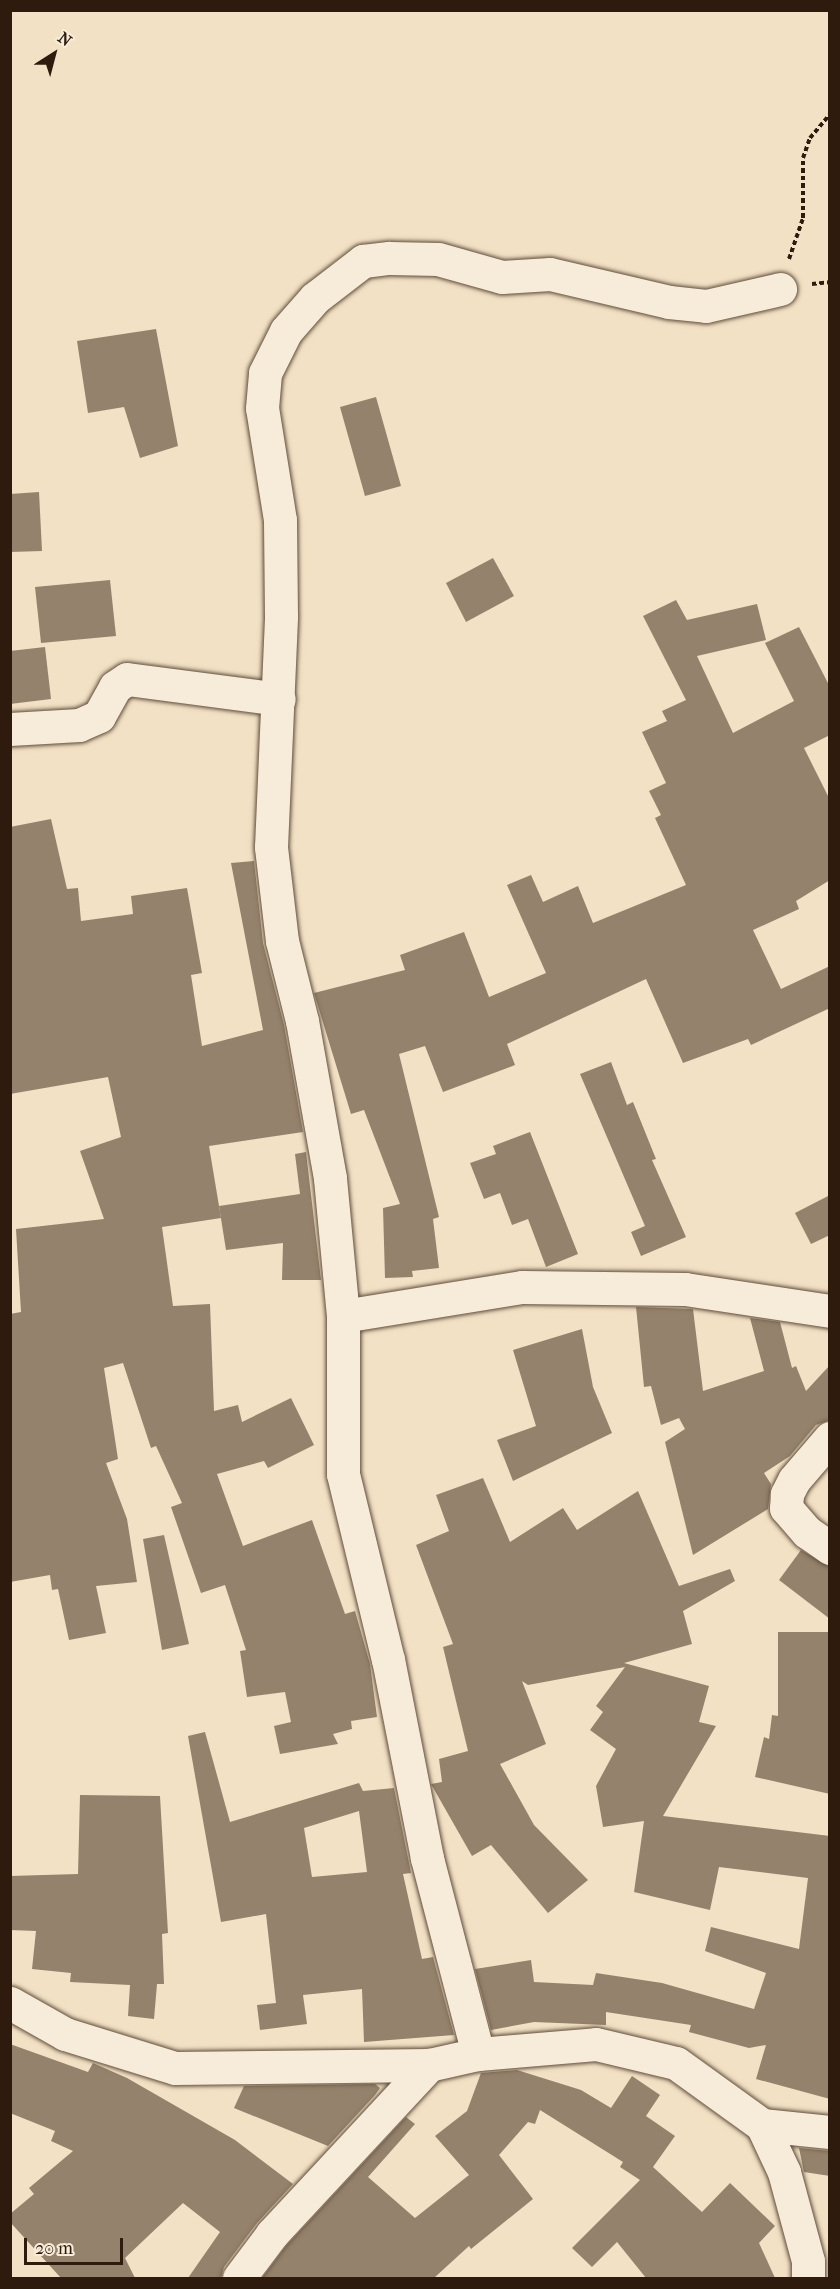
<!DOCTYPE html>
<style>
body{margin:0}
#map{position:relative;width:840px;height:2289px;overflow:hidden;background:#f2e1c4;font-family:"IM FELL French Canon",serif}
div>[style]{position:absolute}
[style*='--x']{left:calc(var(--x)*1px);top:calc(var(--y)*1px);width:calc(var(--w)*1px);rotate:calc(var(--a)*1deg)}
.building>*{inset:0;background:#94826c}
.path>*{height:4px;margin-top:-2px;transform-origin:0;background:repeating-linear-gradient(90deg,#2e1b0d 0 4.5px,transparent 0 7.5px)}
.roads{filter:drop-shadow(0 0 2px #5f4c3b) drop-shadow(0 0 2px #5f4c3b)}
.minor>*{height:33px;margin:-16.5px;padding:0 16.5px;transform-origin:16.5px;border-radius:16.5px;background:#f7ecd9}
span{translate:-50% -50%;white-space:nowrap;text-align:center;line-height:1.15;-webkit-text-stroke:5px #f7ecd9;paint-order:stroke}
.frame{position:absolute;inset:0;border:12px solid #2e1b0d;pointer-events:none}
.north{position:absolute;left:24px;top:24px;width:60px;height:60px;-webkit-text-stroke:4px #f7ecd9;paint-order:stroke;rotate:36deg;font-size:16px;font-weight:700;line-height:24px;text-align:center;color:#2e1b0d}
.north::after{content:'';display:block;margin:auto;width:21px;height:27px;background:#2e1b0d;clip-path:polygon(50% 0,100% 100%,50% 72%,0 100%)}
.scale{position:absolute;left:24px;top:2238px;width:99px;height:27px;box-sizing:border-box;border:3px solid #2e1b0d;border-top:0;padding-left:8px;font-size:18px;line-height:21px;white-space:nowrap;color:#2e1b0d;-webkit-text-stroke:4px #f7ecd9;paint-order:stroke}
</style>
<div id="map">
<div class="building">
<i style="clip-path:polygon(156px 329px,178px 446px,140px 458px,124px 407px,88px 413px,77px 341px)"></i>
<i style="clip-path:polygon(376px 397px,401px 486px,365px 496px,340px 407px)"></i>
<i style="clip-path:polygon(39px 492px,42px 551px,10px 552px,10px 494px)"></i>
<i style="clip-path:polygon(493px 558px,514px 596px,466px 622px,446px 583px)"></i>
<i style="clip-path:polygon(110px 580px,116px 636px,41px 643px,35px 587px)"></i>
<i style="clip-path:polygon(676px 600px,687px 620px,757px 604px,766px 640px,697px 656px,733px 733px,794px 701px,765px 643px,799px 627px,830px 687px,830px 735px,804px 748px,830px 800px,830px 880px,796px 901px,799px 909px,753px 930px,781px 989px,830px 966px,830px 1008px,751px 1045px,748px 1039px,683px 1063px,646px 979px,507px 1044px,515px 1065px,443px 1092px,425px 1046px,399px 1054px,439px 1217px,433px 1219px,439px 1268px,412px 1271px,413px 1277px,385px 1278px,383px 1208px,400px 1204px,364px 1110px,351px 1114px,314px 993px,405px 970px,400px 955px,464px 932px,489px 997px,546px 973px,507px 885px,531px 875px,543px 902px,578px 886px,593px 923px,686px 885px,655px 818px,661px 815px,649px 791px,666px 783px,642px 732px,667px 721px,662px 711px,686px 700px,643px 616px)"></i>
<i style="clip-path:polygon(45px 647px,51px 699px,10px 704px,10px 651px)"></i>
<i style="clip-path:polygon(51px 819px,67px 889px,78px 888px,81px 921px,133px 914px,131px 896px,187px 888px,202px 973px,191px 975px,202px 1046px,263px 1030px,231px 863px,254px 861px,263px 943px,284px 1025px,303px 1132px,209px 1146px,221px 1218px,162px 1227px,173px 1306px,210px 1304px,214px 1411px,238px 1405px,242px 1422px,291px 1398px,314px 1445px,268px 1468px,264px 1461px,217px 1474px,243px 1546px,312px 1520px,345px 1614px,355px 1611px,370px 1664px,377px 1717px,351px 1721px,352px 1729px,333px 1734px,338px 1744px,280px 1754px,274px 1726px,291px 1722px,285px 1692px,247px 1697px,240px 1651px,246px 1650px,225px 1585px,201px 1593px,171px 1507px,182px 1503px,156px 1446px,151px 1448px,123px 1363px,104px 1368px,118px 1459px,106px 1463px,127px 1519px,137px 1582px,96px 1586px,106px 1633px,69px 1640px,58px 1589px,52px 1590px,50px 1575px,10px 1582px,10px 1314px,21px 1312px,16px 1229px,104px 1219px,80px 1151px,121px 1137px,108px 1077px,10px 1094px,10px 827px)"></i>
<i style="clip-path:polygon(611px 1062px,627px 1105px,633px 1102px,656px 1159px,652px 1160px,686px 1237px,641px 1256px,631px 1232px,645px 1226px,580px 1074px)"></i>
<i style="clip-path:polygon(530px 1132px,578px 1254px,546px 1267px,528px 1219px,512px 1225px,500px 1193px,484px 1199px,470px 1163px,496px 1154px,493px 1146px)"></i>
<i style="clip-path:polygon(306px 1152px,321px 1280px,282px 1280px,283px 1243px,226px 1250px,219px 1206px,300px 1194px,295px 1154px)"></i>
<i style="clip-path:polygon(830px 1195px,830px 1235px,811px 1244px,795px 1213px)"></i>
<i style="clip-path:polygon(636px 1307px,693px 1309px,703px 1391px,764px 1371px,750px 1318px,780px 1322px,792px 1368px,796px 1366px,806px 1391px,830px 1365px,830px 1420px,816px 1425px,790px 1456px,764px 1473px,771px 1484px,768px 1509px,693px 1555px,665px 1442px,685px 1429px,679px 1418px,661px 1425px,651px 1386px,644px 1387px)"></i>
<i style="clip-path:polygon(582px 1329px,593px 1387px,612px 1433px,513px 1481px,497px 1440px,536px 1426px,513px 1350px)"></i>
<i style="clip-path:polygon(483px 1478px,510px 1542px,563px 1508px,577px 1530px,638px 1491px,679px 1586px,730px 1569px,735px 1581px,683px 1611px,692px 1644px,624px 1663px,709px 1686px,699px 1722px,716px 1726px,663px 1816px,830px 1836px,830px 2099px,756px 2079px,766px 2045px,749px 2048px,689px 2032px,691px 2025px,606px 2012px,606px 2025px,534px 2022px,491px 2030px,475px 1969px,531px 1960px,534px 1982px,593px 1985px,596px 1973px,662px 1983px,754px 2009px,766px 1973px,705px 1951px,711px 1927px,799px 1949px,808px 1878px,719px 1867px,710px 1910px,634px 1892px,644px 1821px,603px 1827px,596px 1786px,616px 1749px,590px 1730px,603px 1712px,596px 1706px,625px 1667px,528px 1685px,522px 1681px,546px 1744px,500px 1764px,534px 1825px,588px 1880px,548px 1913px,491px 1845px,472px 1856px,431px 1784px,442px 1782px,439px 1759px,468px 1751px,443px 1647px,453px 1644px,416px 1545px,449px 1531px,436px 1495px)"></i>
<i style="clip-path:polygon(164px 1535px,189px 1644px,162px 1650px,143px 1539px)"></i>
<i style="clip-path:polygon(801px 1550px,830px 1567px,830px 1619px,779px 1580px)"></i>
<i style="clip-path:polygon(778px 1632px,830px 1632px,830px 1794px,755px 1777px,764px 1737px,769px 1739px,772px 1715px,778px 1716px)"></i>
<i style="clip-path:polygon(evenodd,205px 1732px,230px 1822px,359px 1783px,363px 1791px,394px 1788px,411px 1873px,403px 1874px,422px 1959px,433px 1957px,454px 2035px,364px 2042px,362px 1989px,303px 1995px,307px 2024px,260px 2030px,257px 2005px,276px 2003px,266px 1914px,221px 1922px,188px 1736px,205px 1732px,359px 1811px,367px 1872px,312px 1877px,304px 1828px,359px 1811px)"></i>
<i style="clip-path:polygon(80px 1795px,160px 1796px,168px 1933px,162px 1934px,164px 1984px,157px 1984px,154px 2019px,128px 2016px,130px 1985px,70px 1982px,71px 1973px,32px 1969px,36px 1931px,10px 1930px,10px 1876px,78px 1874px)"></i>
<i style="clip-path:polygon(10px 2044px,88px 2072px,93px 2063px,127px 2078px,235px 2140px,293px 2184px,257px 2223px,224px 2267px,221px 2278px,188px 2278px,220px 2232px,183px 2203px,125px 2258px,135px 2278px,61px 2278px,10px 2222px,10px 2214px,34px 2194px,29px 2188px,73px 2151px,51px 2141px,55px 2131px,10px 2113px)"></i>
<i style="clip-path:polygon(517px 2070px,581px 2090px,611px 2108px,632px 2076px,660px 2095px,646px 2116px,675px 2136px,653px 2167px,702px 2212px,730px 2183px,775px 2226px,759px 2243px,775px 2278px,646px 2278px,617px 2242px,592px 2267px,572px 2248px,640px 2180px,620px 2167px,623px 2162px,540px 2110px,535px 2124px,528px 2122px,499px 2155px,533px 2199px,471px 2249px,469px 2246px,434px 2278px,262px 2278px,286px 2246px,406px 2117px,415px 2124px,368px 2177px,415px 2218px,469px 2175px,435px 2136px,467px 2111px,481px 2073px)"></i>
<i style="clip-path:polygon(375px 2084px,380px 2088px,375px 2095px,328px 2146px,234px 2108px,244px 2086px)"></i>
<i style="clip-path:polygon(799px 2148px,830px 2151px,830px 2176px,804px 2172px)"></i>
</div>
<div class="path">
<i style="--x:789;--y:259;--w:43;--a:-71.1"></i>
<i style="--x:803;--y:218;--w:60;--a:-90"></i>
<i style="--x:803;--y:158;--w:21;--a:-71"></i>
<i style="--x:810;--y:138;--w:31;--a:-50"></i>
<i style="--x:812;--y:284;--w:18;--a:-6"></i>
</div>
<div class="roads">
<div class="minor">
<i style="--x:10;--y:729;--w:69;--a:-3.3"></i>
<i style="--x:79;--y:725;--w:22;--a:-24"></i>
<i style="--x:99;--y:716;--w:33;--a:-61"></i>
<i style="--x:115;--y:687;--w:14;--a:-34"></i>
<i style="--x:127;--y:679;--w:153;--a:7.5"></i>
<i style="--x:343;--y:1316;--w:181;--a:-9.2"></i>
<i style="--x:522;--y:1287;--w:163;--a:0.7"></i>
<i style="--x:685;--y:1289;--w:147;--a:8.6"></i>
<i style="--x:830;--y:1438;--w:55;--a:130.6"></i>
<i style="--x:794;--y:1480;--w:16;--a:117"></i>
<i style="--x:787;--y:1494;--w:14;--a:94"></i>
<i style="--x:786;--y:1508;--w:32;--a:49"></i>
<i style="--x:807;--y:1532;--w:28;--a:35"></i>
<i style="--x:10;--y:2003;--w:63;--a:29.4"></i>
<i style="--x:65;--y:2034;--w:115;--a:17.2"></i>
<i style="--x:175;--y:2068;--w:254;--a:-0.7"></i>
<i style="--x:429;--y:2065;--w:50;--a:-12.7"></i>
<i style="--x:478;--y:2054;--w:118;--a:-4.8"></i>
<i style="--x:596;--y:2044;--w:82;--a:13.4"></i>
<i style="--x:676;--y:2063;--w:106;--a:35.8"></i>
<i style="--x:762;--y:2125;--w:68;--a:5.9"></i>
<i style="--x:478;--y:2054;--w:203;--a:-104.6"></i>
<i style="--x:427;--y:1858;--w:202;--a:-101.1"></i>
<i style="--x:388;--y:1660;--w:191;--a:-103.6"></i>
<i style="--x:343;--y:1474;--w:158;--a:-90"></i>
<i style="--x:343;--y:1316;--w:139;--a:-95.4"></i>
<i style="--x:330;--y:1178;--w:159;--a:-100.1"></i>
<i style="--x:302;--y:1021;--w:82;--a:-104"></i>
<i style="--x:282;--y:941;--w:95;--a:-96.7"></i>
<i style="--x:271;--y:847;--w:231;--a:-87.5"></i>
<i style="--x:281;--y:616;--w:96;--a:-90.6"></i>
<i style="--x:280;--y:520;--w:113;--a:-99.1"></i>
<i style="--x:262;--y:408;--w:35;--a:-85"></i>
<i style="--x:265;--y:373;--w:47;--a:-63.4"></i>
<i style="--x:286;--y:331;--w:44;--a:-48.7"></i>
<i style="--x:315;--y:298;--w:61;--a:-37.6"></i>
<i style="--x:363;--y:261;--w:26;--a:-7"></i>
<i style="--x:389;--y:258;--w:49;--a:1.2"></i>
<i style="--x:438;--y:259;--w:66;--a:15.7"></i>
<i style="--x:502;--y:277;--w:48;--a:-3.6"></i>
<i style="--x:550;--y:274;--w:122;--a:13.2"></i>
<i style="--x:669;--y:302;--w:37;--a:6"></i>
<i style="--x:706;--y:306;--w:76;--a:-12.9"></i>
<i style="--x:762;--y:2125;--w:52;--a:64.9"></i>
<i style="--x:784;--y:2172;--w:92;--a:74.9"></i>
<i style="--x:808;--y:2261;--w:17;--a:90"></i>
<i style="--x:239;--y:2278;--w:55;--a:-53.1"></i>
<i style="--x:272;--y:2234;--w:231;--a:-47.1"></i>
</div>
</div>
<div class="frame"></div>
<div class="north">N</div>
<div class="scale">20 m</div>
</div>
